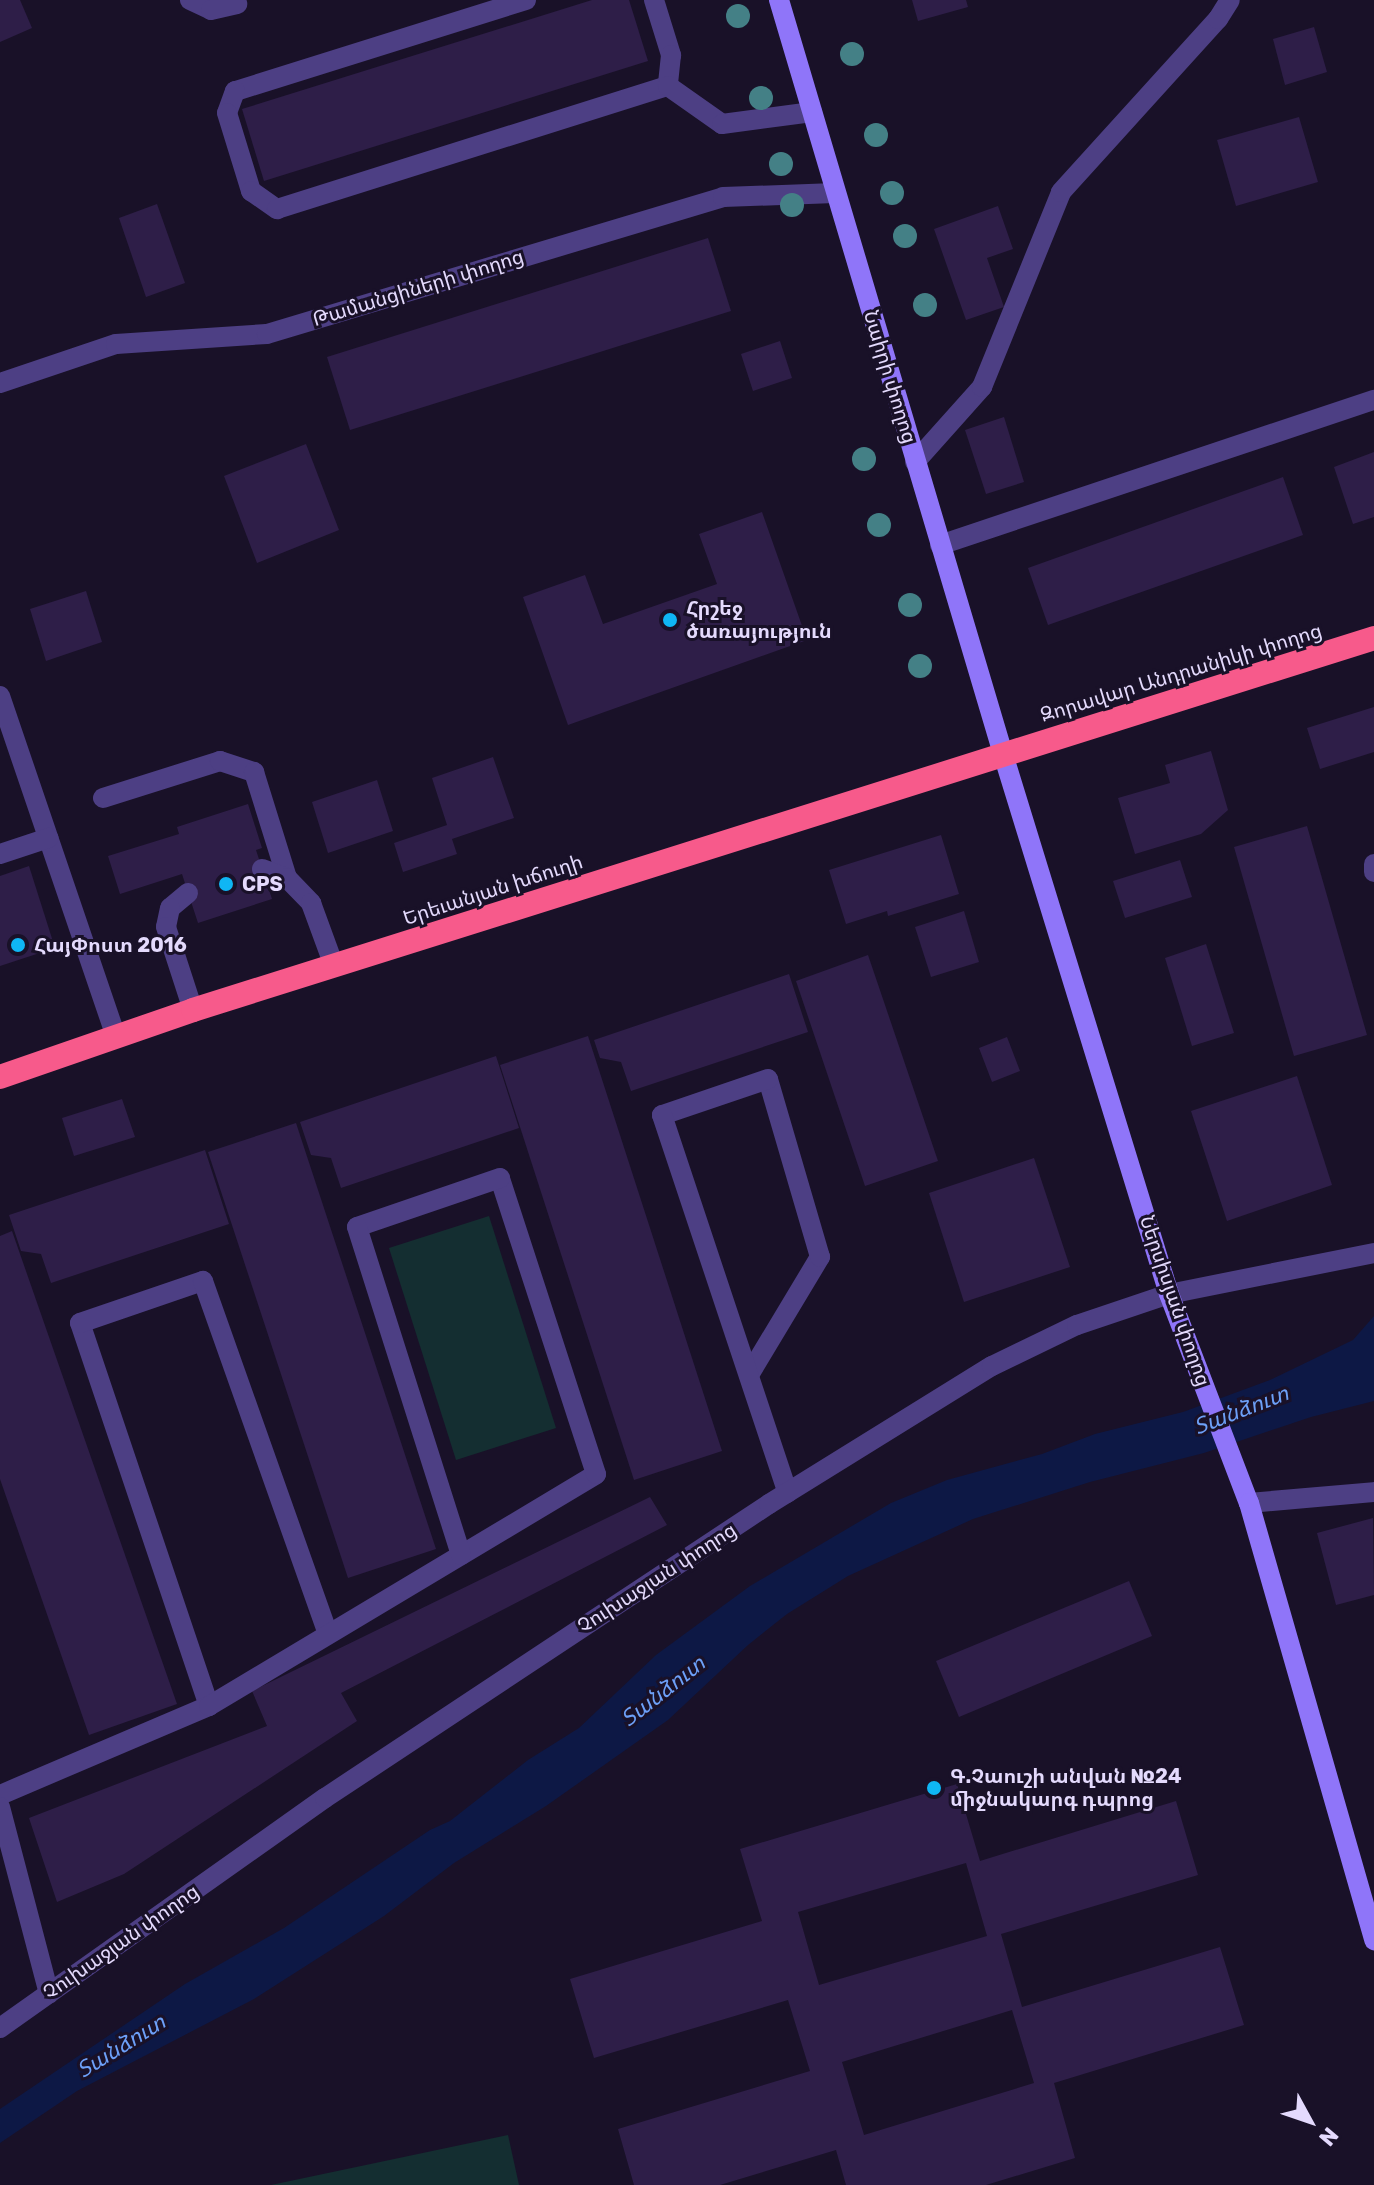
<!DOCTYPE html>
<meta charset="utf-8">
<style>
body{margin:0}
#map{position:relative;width:1374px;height:2185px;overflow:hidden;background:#191128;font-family:Rubik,"Noto Sans Armenian",sans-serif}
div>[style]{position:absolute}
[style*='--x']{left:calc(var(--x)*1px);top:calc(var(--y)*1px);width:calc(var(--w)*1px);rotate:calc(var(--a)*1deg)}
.green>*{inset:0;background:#142e31}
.water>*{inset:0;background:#0d1845}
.building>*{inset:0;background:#2e1e48}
.lane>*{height:20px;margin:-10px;padding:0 10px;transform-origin:10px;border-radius:10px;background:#4d3f84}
.street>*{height:20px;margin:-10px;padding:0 10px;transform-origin:10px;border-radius:10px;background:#4d3f84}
.secondary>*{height:20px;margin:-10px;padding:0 10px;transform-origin:10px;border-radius:10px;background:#8f75f9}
.highway>*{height:24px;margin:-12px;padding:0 12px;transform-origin:12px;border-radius:12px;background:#f75a8b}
.trees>*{width:24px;height:24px;margin:-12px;border-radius:50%;background:#448086}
.dots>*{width:22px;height:22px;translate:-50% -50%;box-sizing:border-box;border:4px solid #191128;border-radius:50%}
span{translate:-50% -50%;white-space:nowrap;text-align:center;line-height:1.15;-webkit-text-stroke:6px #191128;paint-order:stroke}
.street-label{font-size:20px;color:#e4dafd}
.poi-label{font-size:20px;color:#e4dafd;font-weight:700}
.left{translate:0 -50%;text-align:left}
.water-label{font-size:22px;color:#6da0f8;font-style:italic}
.north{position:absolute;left:1270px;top:2081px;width:80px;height:80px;-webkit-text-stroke:6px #191128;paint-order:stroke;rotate:130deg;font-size:22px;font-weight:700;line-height:32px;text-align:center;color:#e4dafd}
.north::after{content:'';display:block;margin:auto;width:28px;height:36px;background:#e4dafd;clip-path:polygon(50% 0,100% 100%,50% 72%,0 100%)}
</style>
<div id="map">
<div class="green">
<i style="clip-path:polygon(489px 1216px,556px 1428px,456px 1460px,389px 1248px)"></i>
<i style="clip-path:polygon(508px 2135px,519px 2185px,271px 2185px)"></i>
</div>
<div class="water">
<i style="clip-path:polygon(1374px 1316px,1374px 1401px,1311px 1417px,1204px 1453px,1090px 1482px,973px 1519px,848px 1576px,787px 1614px,748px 1645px,668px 1720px,546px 1806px,454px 1863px,384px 1916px,254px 1999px,77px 2091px,0 2143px,0 2109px,185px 1984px,284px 1928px,430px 1830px,450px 1821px,528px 1760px,579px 1728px,656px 1655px,750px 1586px,891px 1503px,947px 1480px,1042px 1454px,1095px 1434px,1183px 1412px,1270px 1380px,1353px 1340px)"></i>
</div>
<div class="building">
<i style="clip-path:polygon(0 0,20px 0,32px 28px,0 42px)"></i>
<i style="clip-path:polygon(592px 0,629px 0,648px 61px,264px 181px,242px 109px)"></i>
<i style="clip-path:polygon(912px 0,966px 0,968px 7px,918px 21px)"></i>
<i style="clip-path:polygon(1314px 27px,1327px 72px,1285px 85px,1273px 39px)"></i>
<i style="clip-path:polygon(1299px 117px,1318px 182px,1236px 206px,1217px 140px)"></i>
<i style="clip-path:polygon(157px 204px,185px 283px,146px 297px,119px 218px)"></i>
<i style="clip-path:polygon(998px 206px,1013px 249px,987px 258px,1004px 307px,966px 320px,934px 229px)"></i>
<i style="clip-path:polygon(708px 238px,731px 311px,350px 430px,327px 357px)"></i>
<i style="clip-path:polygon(780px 341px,792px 378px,753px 391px,741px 354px)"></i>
<i style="clip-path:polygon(1004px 417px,1024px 482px,986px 494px,965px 430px)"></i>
<i style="clip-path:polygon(306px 444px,339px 530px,257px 563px,224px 476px)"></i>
<i style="clip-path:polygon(1374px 452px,1374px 517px,1353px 524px,1334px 467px)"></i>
<i style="clip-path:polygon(1283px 477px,1303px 535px,1048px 625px,1028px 568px)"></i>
<i style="clip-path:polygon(762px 512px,807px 640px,568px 725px,523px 597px,585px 575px,603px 624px,717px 584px,699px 534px)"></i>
<i style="clip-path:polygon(86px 591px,102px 642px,46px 661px,30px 609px)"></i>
<i style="clip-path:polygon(1374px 707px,1374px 752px,1320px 769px,1307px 728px)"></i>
<i style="clip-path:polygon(1211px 751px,1228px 810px,1201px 834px,1135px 854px,1118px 798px,1170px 783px,1165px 765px)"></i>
<i style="clip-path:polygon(493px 757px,514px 818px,452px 839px,457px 854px,403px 872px,394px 843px,447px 825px,432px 778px)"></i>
<i style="clip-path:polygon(377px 780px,393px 831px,328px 853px,312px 802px)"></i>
<i style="clip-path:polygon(248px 804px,262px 848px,256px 850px,272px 899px,198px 923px,182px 874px,120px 894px,108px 856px,179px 834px,177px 827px)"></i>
<i style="clip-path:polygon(1307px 826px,1367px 1035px,1294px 1056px,1234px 847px)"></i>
<i style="clip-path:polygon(941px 835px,959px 894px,888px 916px,887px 911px,846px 924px,829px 870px)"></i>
<i style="clip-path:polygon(1180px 860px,1192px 897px,1125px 918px,1113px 881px)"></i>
<i style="clip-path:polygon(29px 866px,55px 948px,0 966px,0 876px)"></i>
<i style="clip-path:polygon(964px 911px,979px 962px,931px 977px,915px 927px)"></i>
<i style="clip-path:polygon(1206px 944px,1234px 1033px,1192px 1046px,1165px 958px)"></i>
<i style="clip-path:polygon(868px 955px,938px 1161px,865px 1186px,796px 981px)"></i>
<i style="clip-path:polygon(789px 974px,808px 1032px,631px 1091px,621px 1062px,600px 1058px,594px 1040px)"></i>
<i style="clip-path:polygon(588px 1036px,722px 1451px,634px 1480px,500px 1065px)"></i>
<i style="clip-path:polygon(1007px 1037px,1020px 1071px,992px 1082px,979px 1048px)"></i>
<i style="clip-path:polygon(496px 1056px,519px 1128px,341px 1188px,331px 1158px,311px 1155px,300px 1122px)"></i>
<i style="clip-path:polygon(1297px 1076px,1332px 1185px,1227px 1221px,1191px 1111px)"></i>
<i style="clip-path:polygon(122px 1099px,135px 1137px,74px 1156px,62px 1118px)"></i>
<i style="clip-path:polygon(296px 1123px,436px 1549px,348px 1578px,208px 1152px)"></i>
<i style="clip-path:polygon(205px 1150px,229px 1224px,51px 1283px,41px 1254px,21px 1251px,9px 1215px)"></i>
<i style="clip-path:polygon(1034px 1158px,1070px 1267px,964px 1302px,929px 1193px)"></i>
<i style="clip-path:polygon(12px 1231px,177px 1704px,89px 1735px,0 1479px,0 1236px)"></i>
<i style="clip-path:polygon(650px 1497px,667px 1525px,341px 1693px,357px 1721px,124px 1874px,57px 1902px,29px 1818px,267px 1726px,252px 1691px)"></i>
<i style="clip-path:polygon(1373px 1518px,1374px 1595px,1336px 1605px,1317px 1533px)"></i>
<i style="clip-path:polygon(1129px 1581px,1152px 1636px,959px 1717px,936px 1661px)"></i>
<i style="clip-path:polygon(evenodd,957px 1784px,980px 1861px,1176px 1801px,1198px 1875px,1001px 1934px,1022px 2007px,1220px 1947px,1244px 2025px,1054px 2083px,1075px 2158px,986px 2185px,846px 2185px,836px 2150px,720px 2185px,634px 2185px,618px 2129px,810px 2071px,788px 2000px,594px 2058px,570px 1979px,762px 1921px,740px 1849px,957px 1784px,966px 1863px,987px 1936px,819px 1985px,798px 1912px,966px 1863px,957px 1784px,1012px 2010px,1034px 2083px,864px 2135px,842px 2062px,1012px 2010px)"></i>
</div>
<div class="lane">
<i style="--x:190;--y:0;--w:23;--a:25"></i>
<i style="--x:211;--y:10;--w:27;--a:-13"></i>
<i style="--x:526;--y:0;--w:305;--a:162.6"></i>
<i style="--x:235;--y:91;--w:23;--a:110"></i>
<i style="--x:227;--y:113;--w:82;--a:72.9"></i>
<i style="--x:251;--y:191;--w:32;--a:35"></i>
<i style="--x:277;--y:209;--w:410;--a:-17.5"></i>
<i style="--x:654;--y:0;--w:58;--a:72.8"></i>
<i style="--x:671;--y:55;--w:31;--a:96"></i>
<i style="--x:668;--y:86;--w:66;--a:35.1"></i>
<i style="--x:722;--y:124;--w:91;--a:-7.6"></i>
<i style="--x:915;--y:462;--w:101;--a:-48.2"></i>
<i style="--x:982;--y:387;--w:210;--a:-67.9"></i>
<i style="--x:1061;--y:192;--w:234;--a:-47.8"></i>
<i style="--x:1218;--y:19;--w:22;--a:-58"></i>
<i style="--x:940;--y:545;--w:458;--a:-18.5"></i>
<i style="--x:0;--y:696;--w:360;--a:71.2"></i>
<i style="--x:103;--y:798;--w:123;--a:-17.5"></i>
<i style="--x:220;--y:761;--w:36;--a:18"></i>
<i style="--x:254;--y:772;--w:111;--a:72.7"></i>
<i style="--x:0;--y:854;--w:51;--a:-18.4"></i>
<i style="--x:1374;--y:864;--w:8;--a:90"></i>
<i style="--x:262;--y:869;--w:27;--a:20"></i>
<i style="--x:287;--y:878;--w:35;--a:46"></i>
<i style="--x:311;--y:903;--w:67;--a:69.9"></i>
<i style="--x:188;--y:893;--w:23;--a:140"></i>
<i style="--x:170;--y:908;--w:19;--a:102"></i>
<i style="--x:166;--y:927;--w:87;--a:72"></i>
<i style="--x:749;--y:1375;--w:138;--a:-59"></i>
<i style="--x:820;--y:1257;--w:185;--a:-106.3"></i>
<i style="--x:768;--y:1079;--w:112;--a:161.2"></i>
<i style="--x:662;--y:1115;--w:398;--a:71.6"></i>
<i style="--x:1249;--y:1503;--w:125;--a:-5"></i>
<i style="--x:209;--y:1706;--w:404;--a:-108.6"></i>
<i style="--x:80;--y:1323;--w:130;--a:-18.9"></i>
<i style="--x:203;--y:1281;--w:374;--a:70.5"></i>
<i style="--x:0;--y:1795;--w:227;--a:-23.1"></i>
<i style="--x:209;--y:1706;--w:451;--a:-30.9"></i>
<i style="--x:596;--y:1474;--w:311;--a:-108"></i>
<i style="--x:500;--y:1178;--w:151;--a:161.1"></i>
<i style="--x:357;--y:1227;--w:344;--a:72.4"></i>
</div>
<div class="street">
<i style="--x:0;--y:383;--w:122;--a:-18.6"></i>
<i style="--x:116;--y:344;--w:151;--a:-3.8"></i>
<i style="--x:267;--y:334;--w:476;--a:-16.7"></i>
<i style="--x:723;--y:197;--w:112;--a:-2"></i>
<i style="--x:0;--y:1807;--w:193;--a:75.3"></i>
<i style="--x:0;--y:2028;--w:398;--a:-35.3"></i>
<i style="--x:325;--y:1798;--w:533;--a:-33.51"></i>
<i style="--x:769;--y:1504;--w:262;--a:-31.8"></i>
<i style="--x:992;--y:1366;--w:94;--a:-25.8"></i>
<i style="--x:1077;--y:1325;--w:97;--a:-18.6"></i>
<i style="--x:1169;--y:1294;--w:209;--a:-11.3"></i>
</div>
<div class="secondary">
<i style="--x:779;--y:0;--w:787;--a:73.45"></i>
<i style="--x:1003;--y:754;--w:565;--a:72.91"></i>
<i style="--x:1169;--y:1294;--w:224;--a:69.1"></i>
<i style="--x:1249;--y:1503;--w:455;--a:74"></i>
</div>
<div class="highway">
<i style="--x:0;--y:1077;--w:204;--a:-19.1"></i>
<i style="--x:193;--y:1010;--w:1238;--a:-17.48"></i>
</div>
<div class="trees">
<i style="left:738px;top:16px"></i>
<i style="left:852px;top:54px"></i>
<i style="left:761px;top:98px"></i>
<i style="left:876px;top:135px"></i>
<i style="left:781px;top:164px"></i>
<i style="left:892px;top:193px"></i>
<i style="left:792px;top:205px"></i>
<i style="left:905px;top:236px"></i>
<i style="left:925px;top:305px"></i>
<i style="left:864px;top:459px"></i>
<i style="left:879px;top:525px"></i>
<i style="left:910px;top:605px"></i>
<i style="left:920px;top:666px"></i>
</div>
<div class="dots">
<i style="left:670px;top:620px;background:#0fb6f4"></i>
<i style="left:226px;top:884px;background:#0fb6f4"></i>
<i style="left:18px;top:945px;background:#0fb6f4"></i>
<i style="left:934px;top:1788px;background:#0fb6f4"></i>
</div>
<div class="street-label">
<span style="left:418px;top:288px;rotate:-17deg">Թամանցիների փողոց</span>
<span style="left:890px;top:377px;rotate:73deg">Նաիրի փողոց</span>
<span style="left:1181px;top:673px;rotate:-17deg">Զորավար Անդրանիկի փողոց</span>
<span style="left:493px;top:890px;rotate:-18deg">Երեւանյան խճուղի</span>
<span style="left:1175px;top:1301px;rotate:71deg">Ներսիսյան փողոց</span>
<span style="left:657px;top:1578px;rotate:-33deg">Չուխաջյան փողոց</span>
<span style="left:121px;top:1942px;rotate:-35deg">Չուխաջյան փողոց</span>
</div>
<div class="poi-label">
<span class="left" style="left:686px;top:620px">Հրշեջ<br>ծառայություն</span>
<span class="left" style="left:242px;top:884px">CPS</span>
<span class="left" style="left:34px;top:945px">ՀայՓոստ 2016</span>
<span class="left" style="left:950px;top:1788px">Գ.Չաուշի անվան №24<br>միջնակարգ դպրոց</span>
</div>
<div class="water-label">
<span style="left:1241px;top:1410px;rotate:-21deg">Տանձուտ</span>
<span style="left:663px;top:1691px;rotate:-38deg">Տանձուտ</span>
<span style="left:121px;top:2046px;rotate:-32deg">Տանձուտ</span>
</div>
<div class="north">N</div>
</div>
